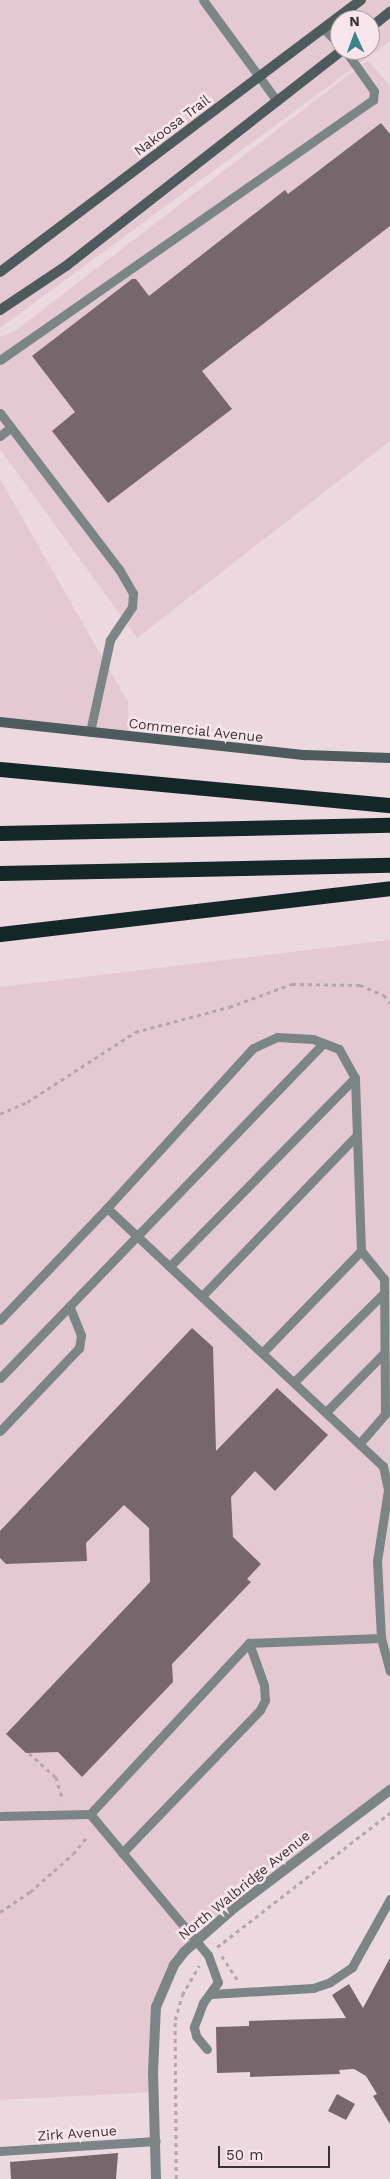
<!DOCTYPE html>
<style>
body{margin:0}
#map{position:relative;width:390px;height:2179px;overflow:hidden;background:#ecd8df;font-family:"Work Sans",sans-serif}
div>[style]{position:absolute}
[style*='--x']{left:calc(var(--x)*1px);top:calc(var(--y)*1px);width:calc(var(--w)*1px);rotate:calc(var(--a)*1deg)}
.built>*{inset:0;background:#e4c9d2}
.building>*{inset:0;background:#77666c}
.path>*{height:2.5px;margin-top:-1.25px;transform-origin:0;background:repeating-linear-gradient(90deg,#b6a6ab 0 4px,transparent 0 8px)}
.lane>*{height:9px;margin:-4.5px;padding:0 4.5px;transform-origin:4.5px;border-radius:4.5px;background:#7c8586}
.street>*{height:10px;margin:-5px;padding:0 5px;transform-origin:5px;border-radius:5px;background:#7c8586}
.secondary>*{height:10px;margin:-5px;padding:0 5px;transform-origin:5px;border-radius:5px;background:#4e5b5c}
.highway>*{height:15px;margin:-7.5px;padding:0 7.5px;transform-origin:7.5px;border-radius:7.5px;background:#142628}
span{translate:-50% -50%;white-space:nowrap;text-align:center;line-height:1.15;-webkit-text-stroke:5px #f9e5ec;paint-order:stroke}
.street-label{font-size:14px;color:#3b3436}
.north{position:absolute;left:330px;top:10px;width:50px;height:50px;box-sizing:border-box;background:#f9e5ec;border:1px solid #ad9ea3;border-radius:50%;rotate:358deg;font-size:14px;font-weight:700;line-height:20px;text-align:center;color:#3b3436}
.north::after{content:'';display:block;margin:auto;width:18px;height:22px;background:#3b838a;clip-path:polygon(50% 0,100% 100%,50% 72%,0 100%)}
.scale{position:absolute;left:218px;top:2146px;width:112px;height:22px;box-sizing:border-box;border:2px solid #3b3436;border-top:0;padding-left:6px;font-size:15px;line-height:18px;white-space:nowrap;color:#3b3436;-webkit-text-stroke:4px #f9e5ec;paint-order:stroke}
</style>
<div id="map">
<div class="built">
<i style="clip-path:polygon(evenodd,0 0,390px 0,390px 41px,0 328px,0 0,340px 20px,370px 20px,370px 50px,340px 50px,340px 20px)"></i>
<i style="clip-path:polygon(368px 60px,390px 86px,390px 441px,137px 638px,0 449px,0 337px,15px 331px)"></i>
<i style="clip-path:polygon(0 479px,128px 702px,129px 736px,0 722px)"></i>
<i style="clip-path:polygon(390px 940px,390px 1790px,184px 1952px,156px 2007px,154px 2092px,0 2100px,0 987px)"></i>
</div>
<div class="building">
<i style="clip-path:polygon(381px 123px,390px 134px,390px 226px,202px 371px,232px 409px,108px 503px,52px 431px,75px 412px,32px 356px,132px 279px,136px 279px,149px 296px,285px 190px,288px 194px)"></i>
<i style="clip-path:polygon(192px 1328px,213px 1347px,216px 1451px,277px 1388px,328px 1435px,275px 1491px,255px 1471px,231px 1497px,233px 1537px,261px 1564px,247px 1579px,251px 1582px,172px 1664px,173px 1682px,82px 1777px,58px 1752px,26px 1753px,6px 1734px,150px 1582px,149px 1528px,124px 1505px,86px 1543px,87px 1561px,6px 1564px,0 1558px,0 1531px)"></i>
<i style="clip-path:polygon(390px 1958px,390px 2124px,373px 2096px,377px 2094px,366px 2076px,354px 2069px,339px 2070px,340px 2074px,250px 2077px,250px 2072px,217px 2073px,216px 2027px,249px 2026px,249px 2021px,346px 2018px,332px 1995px,349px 1984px,363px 2008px)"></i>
<i style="clip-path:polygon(337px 2094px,355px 2104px,346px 2120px,328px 2111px)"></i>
<i style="clip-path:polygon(118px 2153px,116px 2179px,11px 2179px,10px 2162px)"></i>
</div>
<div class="path">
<i style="--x:0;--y:1114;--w:30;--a:-24"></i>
<i style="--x:27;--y:1102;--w:129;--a:-32.9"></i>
<i style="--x:135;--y:1032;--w:97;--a:-14.9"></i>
<i style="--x:229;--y:1007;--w:67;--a:-20.1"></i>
<i style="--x:292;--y:984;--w:68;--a:0.8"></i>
<i style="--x:360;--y:985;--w:26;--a:23"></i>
<i style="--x:384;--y:995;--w:10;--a:53"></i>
<i style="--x:29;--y:1753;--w:36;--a:42"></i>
<i style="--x:56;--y:1777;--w:24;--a:73"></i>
<i style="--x:0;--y:1912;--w:36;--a:-34"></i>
<i style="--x:30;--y:1892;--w:57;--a:-41.5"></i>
<i style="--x:73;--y:1854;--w:21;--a:-51"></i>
<i style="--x:217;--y:1947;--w:219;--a:-37.8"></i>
<i style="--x:222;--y:1956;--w:30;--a:57"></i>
<i style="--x:176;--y:2179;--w:159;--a:-90.4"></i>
<i style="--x:175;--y:2020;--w:26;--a:-74"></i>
<i style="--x:182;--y:1995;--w:34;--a:-60"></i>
</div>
<div class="lane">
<i style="--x:203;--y:0;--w:125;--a:53.8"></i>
<i style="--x:323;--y:28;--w:24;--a:45"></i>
<i style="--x:0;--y:360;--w:455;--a:-34.9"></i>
<i style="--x:373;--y:100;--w:9;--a:-84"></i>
<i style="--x:374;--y:91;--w:50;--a:-125.3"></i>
<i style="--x:0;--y:413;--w:196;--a:52.7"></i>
<i style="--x:119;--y:569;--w:28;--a:60"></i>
<i style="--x:133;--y:593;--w:14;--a:94"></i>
<i style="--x:132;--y:607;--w:40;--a:124"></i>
<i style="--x:110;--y:640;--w:94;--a:102.3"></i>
<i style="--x:0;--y:436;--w:14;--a:-39"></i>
<i style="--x:170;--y:1266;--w:264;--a:-45.5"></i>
<i style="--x:202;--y:1296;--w:223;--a:-46.1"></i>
<i style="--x:0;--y:1320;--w:155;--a:-46.3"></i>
<i style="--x:263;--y:1352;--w:141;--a:-45.9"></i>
<i style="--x:0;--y:1378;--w:465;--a:-46"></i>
<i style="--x:294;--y:1382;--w:127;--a:-44.7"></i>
<i style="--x:326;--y:1412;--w:83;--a:-45.5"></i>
<i style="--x:0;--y:1431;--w:115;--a:-46.4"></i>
<i style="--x:79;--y:1348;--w:13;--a:-81"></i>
<i style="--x:81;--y:1335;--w:31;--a:-112"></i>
<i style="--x:360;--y:1443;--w:38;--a:-49"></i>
<i style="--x:385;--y:1414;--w:135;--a:-90.4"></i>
<i style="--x:384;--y:1279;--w:36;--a:-129"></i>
<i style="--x:361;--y:1251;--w:173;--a:-92"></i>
<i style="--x:355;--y:1078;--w:33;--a:-119"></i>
<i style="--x:339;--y:1049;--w:28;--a:-159"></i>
<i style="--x:313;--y:1039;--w:36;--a:-177"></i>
<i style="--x:277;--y:1037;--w:26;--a:155"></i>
<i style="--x:253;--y:1048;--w:217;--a:132.4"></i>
<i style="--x:107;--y:1208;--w:378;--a:43.1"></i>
<i style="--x:383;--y:1466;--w:25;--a:78"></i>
<i style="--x:388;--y:1490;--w:72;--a:98.8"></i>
<i style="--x:377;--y:1561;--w:77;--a:87"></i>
<i style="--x:381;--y:1638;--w:34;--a:75"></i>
<i style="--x:90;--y:1814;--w:184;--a:50.1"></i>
<i style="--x:208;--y:1955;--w:29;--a:70"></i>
<i style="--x:218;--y:1982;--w:26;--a:126"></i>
<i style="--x:203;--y:2003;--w:26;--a:111"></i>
<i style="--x:194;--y:2027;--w:9;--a:77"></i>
<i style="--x:196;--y:2036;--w:17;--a:50"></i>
<i style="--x:0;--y:1816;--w:90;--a:-1.3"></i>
<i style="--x:90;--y:1814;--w:233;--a:-47.1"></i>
<i style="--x:249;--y:1643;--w:132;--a:-2.2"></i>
<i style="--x:122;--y:1853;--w:199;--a:-46"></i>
<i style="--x:260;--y:1710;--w:11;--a:-63"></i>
<i style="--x:265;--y:1700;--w:15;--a:-94"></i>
<i style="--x:264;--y:1685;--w:45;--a:-109.7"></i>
<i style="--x:211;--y:1994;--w:102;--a:-3.4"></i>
<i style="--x:313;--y:1988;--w:18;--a:-19"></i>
<i style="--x:330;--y:1982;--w:27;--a:-34"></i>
<i style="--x:352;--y:1967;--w:78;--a:-60.8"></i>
<i style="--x:0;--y:2151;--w:156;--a:-3.7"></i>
</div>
<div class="street">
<i style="--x:156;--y:2179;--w:107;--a:-91.6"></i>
<i style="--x:153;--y:2072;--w:65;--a:-87.4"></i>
<i style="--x:156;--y:2007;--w:46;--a:-66.8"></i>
<i style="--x:174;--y:1965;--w:16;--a:-52"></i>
<i style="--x:184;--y:1952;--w:67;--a:-41.3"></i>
<i style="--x:234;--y:1908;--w:196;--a:-37.1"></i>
</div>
<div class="secondary">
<i style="--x:370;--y:28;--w:26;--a:-39"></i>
<i style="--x:0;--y:272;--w:452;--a:-37"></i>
<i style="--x:0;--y:310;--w:79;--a:-33.7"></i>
<i style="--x:66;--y:266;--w:350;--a:-38"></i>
<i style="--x:0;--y:722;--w:307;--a:6.2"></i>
<i style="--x:305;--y:755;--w:85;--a:2"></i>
</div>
<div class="highway">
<i style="--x:0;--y:769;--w:392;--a:5.3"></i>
<i style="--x:0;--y:833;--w:390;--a:-1.2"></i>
<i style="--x:0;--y:873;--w:390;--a:-1.2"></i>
<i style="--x:0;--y:934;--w:393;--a:-6.7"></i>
</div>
<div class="street-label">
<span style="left:172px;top:125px;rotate:-37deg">Nakoosa Trail</span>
<span style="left:196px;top:730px;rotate:6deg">Commercial Avenue</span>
<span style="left:244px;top:1885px;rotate:-39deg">North Walbridge Avenue</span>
<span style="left:77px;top:2133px;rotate:-4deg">Zirk Avenue</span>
</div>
<div class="north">N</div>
<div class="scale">50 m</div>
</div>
